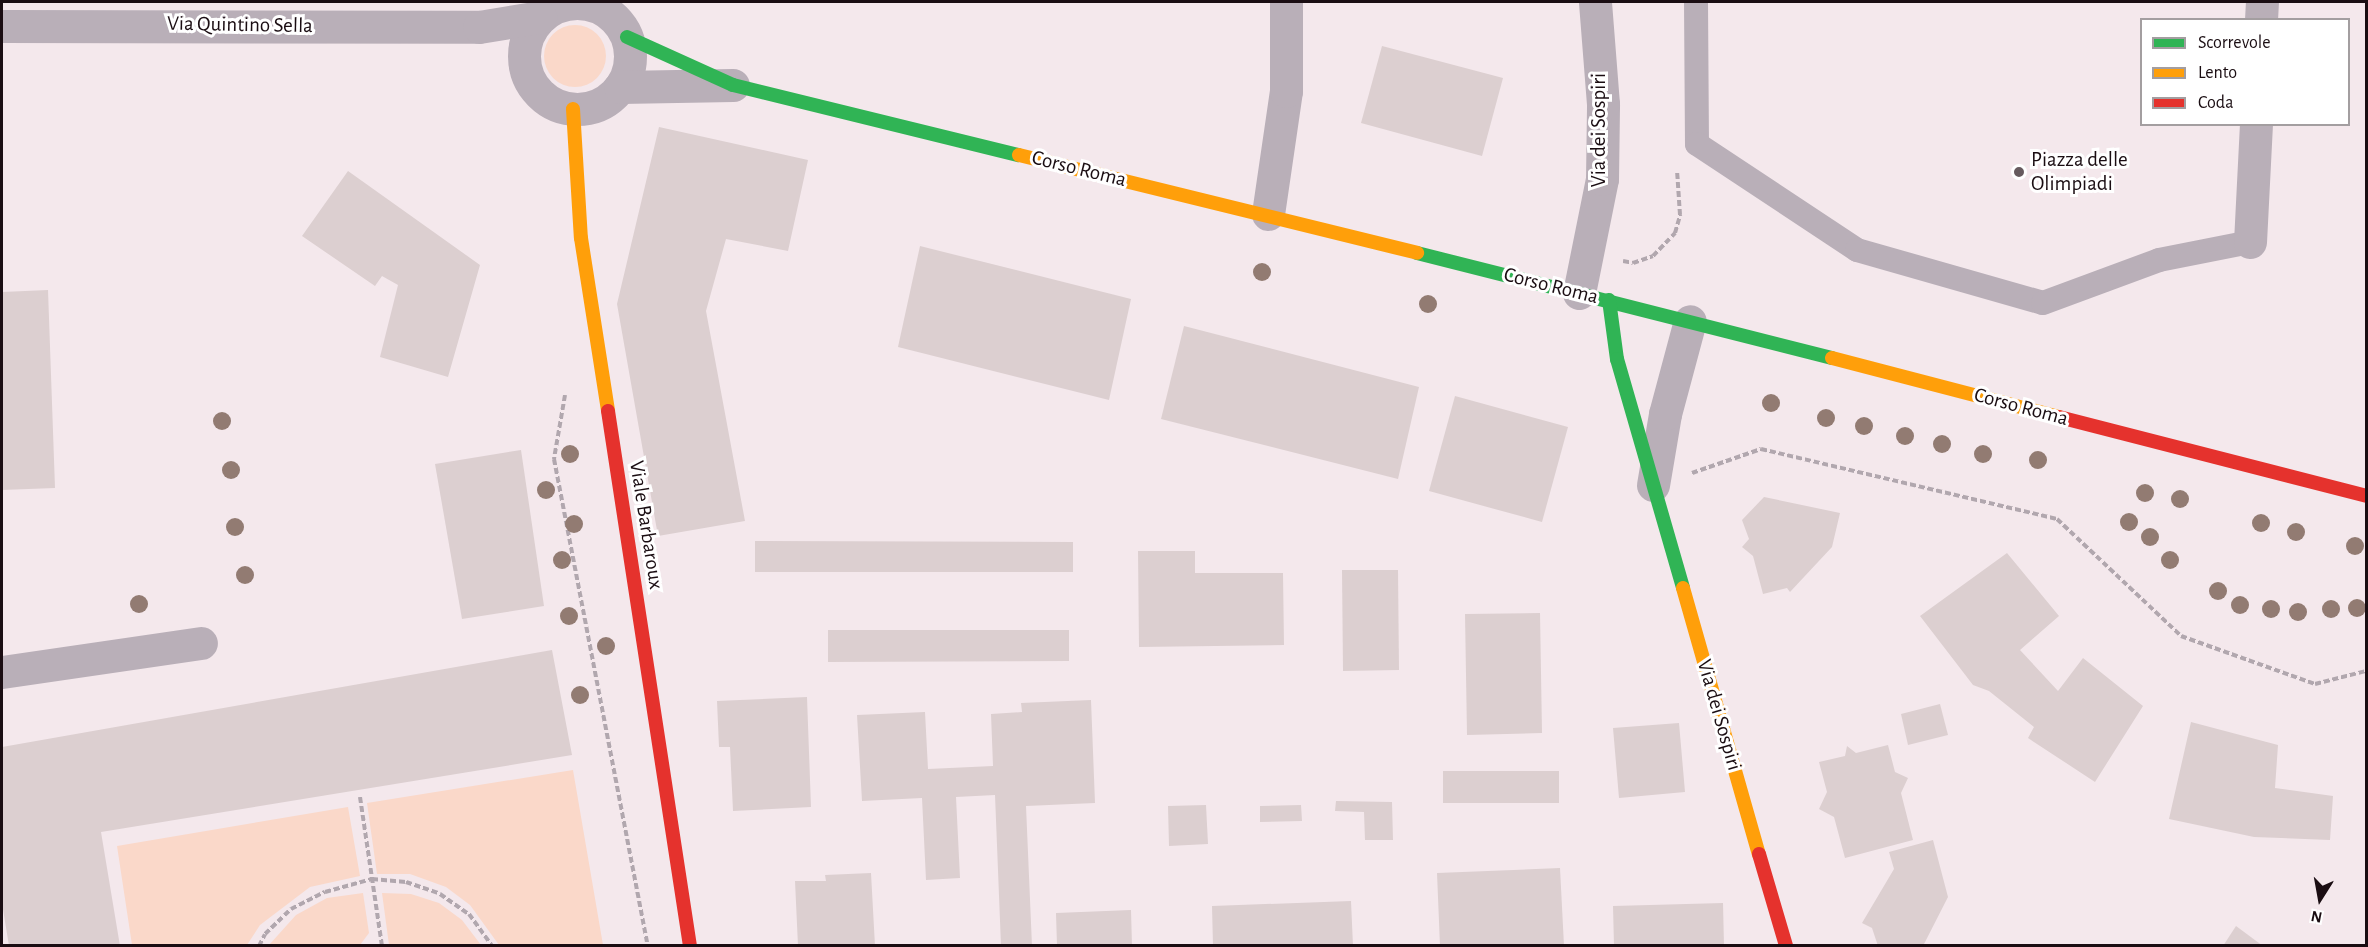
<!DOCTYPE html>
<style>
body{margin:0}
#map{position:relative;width:2368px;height:947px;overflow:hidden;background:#f4e8ec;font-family:"Alegreya Sans",sans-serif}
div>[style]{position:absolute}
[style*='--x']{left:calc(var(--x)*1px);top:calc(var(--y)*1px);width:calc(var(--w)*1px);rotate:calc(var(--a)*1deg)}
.green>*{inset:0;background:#fad8c9}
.round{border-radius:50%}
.building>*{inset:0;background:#dccfd0}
.path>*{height:4px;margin-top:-2px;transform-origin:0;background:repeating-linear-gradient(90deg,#b1a7ae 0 6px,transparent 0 9px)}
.lane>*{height:24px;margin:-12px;padding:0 12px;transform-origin:12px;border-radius:12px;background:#b9afb8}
.street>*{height:33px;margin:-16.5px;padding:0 16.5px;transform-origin:16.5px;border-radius:16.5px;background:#b9afb8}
.street>.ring{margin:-16.5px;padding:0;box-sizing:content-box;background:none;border:33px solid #b9afb8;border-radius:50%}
.fast>*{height:14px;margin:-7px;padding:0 7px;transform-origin:7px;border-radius:7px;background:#30b455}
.slow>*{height:14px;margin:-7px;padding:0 7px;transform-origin:7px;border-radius:7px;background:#ff9f0a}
.jam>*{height:14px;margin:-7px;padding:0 7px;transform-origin:7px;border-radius:7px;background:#e5322d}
.trees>*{width:18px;height:18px;margin:-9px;border-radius:50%;background:#927b72}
.dots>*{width:16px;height:16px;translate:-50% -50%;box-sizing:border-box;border:3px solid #fff;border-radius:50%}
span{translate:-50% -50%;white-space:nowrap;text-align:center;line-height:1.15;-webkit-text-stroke:6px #fff;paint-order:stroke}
.street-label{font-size:21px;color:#1a0d12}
.poi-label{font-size:21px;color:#1a0d12}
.left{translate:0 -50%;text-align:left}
.frame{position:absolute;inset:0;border:3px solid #1a0d12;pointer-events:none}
.legend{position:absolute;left:2140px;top:18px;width:210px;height:108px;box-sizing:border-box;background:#fff;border:2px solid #a39ea0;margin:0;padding:8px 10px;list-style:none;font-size:18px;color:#1a0d12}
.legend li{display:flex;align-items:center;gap:12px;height:30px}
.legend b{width:30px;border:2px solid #a39ea0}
.north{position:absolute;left:2290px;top:869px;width:60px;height:60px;-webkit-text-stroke:4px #fff;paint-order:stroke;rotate:191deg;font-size:16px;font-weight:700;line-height:24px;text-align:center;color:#1a0d12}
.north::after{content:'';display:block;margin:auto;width:21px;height:27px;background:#1a0d12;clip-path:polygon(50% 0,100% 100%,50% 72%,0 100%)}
</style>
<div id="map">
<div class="green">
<i class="round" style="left:544px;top:25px;width:62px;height:62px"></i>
<i style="clip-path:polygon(573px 770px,603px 945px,499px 945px,470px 905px,446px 887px,410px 874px,377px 874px,367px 803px)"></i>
<i style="clip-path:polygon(348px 807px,360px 876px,310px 887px,260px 925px,247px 945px,132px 945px,117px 846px)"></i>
<i style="clip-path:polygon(363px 893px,369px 933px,360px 945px,269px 945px,296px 915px,327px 898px)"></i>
<i style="clip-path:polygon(382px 893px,411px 894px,439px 903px,462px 920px,481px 945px,389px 945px)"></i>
</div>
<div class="building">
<i style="clip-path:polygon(1382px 46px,1503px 78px,1482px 156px,1361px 123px)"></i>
<i style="clip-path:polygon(659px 127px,808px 160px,788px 251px,726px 239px,706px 311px,745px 521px,658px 536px,617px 304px)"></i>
<i style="clip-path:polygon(348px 171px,480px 265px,448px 377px,380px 357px,398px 285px,382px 276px,375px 286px,302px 236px)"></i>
<i style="clip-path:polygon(920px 246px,1131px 299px,1109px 400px,898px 347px)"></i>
<i style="clip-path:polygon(48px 290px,55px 488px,2px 490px,2px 292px)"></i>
<i style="clip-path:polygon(1184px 326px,1419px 387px,1398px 479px,1161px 419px)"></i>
<i style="clip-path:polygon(1455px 396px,1568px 427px,1542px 522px,1429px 491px)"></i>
<i style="clip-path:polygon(521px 450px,544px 606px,462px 619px,435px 464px)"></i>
<i style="clip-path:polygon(1764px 497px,1840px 513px,1832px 547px,1790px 592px,1787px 588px,1763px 594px,1753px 556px,1742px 547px,1749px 539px,1742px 520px)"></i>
<i style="clip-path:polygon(755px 541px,1073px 542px,1073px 572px,755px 572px)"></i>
<i style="clip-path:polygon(1138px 551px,1195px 551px,1195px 573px,1283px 573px,1284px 645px,1139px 647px)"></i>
<i style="clip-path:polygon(2007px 553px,2059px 616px,2020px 650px,2058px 691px,2083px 658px,2143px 706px,2095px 782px,2028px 738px,2034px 727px,1989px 691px,1973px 685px,1920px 616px)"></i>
<i style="clip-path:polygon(1342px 570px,1398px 570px,1399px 670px,1343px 671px)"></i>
<i style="clip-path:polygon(1540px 613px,1542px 733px,1467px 735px,1465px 614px)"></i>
<i style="clip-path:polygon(828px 630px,1069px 630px,1069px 661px,828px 662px)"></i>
<i style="clip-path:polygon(552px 650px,572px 755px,101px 832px,120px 946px,9px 946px,2px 903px,2px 747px)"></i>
<i style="clip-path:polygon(807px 697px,811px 807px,733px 811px,730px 747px,719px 747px,717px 701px)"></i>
<i style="clip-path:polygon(1091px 700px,1095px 803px,1026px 806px,1032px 946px,1001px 946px,995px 795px,956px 797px,960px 878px,926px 880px,922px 798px,862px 801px,857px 715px,925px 712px,928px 769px,993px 766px,991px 714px,1022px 712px,1021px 703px)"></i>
<i style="clip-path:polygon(1940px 704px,1948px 735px,1908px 745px,1901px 714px)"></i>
<i style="clip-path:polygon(2191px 722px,2278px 745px,2275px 788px,2333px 796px,2330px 840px,2254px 837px,2169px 819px)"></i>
<i style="clip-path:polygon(1679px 723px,1685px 792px,1619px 798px,1613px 728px)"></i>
<i style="clip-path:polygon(1888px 745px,1895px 772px,1908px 778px,1901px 793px,1913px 840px,1845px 858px,1834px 817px,1819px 809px,1827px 792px,1819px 762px,1845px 756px,1847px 746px,1856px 753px)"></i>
<i style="clip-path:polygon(1443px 771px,1559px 771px,1559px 803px,1443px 803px)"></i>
<i style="clip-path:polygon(1336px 801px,1392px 802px,1393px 840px,1365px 840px,1364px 812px,1335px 811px)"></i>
<i style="clip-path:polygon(1206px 805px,1208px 844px,1169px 846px,1168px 806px)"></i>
<i style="clip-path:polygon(1301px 805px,1302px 821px,1260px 822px,1260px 806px)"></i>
<i style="clip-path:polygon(1933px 840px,1948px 897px,1923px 946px,1878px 946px,1872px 928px,1862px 923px,1894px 869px,1889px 852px)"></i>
<i style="clip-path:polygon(1560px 868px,1564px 946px,1440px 946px,1437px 873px)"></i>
<i style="clip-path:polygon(871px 873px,875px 946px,798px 946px,795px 881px,826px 881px,825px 875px)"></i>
<i style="clip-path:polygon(1351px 901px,1353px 946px,1213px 946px,1212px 906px)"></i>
<i style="clip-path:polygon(1723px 903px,1724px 946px,1614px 946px,1613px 906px)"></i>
<i style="clip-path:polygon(1131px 910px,1132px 946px,1057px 946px,1056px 913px)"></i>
<i style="clip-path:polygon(2236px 926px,2263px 946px,2223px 946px)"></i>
</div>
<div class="path">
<i style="--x:1623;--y:261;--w:10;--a:11"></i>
<i style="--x:1633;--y:263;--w:21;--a:-19"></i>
<i style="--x:1653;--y:256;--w:32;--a:-46"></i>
<i style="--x:1675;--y:233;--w:19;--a:-74"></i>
<i style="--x:1680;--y:215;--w:45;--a:-93.8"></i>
<i style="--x:565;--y:395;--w:65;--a:99.8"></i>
<i style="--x:554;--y:459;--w:496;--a:79.1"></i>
<i style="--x:1692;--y:473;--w:73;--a:-19.2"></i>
<i style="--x:1761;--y:449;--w:304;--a:13.3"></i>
<i style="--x:2057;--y:519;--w:170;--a:43.3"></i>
<i style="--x:2181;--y:636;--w:142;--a:19.7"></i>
<i style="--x:2315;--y:684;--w:53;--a:-14.3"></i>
<i style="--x:360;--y:797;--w:151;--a:81.6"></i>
<i style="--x:259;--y:946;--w:13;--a:-63"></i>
<i style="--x:265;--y:934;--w:36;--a:-44"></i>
<i style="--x:291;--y:909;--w:38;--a:-27"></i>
<i style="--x:325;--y:892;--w:49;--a:-15.5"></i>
<i style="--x:372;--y:879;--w:34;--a:5"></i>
<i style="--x:406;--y:882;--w:36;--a:19"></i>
<i style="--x:440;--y:894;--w:35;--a:35"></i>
<i style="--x:469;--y:914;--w:39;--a:54"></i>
</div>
<div class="lane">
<i style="--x:1696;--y:2;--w:142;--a:89.6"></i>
<i style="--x:1697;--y:144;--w:192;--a:33.5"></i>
<i style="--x:1857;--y:250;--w:193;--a:15.9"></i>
<i style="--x:2043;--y:303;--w:124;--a:-20.3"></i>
<i style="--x:2159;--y:260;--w:93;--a:-11.2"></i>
</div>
<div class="street">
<i class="ring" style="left:524px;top:3px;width:73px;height:73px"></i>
<i style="--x:2261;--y:20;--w:18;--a:-87"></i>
<i style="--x:2;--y:26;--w:477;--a:0.1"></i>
<i style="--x:479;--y:27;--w:62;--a:-9.3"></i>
<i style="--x:620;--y:87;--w:113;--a:-1"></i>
<i style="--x:1268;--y:214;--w:124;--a:-81.7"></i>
<i style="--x:1286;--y:91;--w:89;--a:-90"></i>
<i style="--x:2250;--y:242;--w:118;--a:-87.1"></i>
<i style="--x:1579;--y:293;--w:116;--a:-78.6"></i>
<i style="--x:1602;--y:179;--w:75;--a:-89.2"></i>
<i style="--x:1603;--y:104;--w:102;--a:-94.5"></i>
<i style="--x:1653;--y:485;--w:72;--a:-80.4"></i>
<i style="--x:1665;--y:414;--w:96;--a:-75"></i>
<i style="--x:2;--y:672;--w:201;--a:-8.3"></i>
</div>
<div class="fast">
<i style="--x:627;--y:37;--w:116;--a:24.4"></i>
<i style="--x:733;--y:85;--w:294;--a:13.8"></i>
<i style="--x:1417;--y:253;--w:428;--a:14.2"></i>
<i style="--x:1609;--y:300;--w:60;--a:82.3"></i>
<i style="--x:1617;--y:359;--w:238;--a:73.9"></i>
</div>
<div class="slow">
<i style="--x:573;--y:109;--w:129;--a:86.5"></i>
<i style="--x:581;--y:238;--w:175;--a:81.1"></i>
<i style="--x:1019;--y:155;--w:410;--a:13.8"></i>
<i style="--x:1832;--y:358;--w:235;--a:14.6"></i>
<i style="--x:1683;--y:588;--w:277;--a:74.1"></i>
</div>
<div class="jam">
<i style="--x:608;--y:411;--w:541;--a:81.29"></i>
<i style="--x:2059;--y:417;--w:317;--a:14.4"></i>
<i style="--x:1759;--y:854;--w:96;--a:73.6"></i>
</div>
<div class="trees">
<i style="left:1262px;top:272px"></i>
<i style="left:1428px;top:304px"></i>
<i style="left:1771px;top:403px"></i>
<i style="left:1826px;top:418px"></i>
<i style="left:222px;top:421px"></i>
<i style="left:1864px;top:426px"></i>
<i style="left:1905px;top:436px"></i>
<i style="left:1942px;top:444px"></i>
<i style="left:570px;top:454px"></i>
<i style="left:1983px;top:454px"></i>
<i style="left:2038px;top:460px"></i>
<i style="left:231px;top:470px"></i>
<i style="left:546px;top:490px"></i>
<i style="left:2145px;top:493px"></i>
<i style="left:2180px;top:499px"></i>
<i style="left:2129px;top:522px"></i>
<i style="left:2261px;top:523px"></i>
<i style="left:574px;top:524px"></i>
<i style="left:235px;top:527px"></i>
<i style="left:2296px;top:532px"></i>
<i style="left:2150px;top:537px"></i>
<i style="left:2355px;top:546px"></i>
<i style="left:562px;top:560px"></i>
<i style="left:2170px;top:560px"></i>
<i style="left:245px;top:575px"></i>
<i style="left:2218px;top:591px"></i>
<i style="left:139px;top:604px"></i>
<i style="left:2240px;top:605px"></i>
<i style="left:2357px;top:608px"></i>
<i style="left:2271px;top:609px"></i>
<i style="left:2331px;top:609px"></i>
<i style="left:2298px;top:612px"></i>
<i style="left:569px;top:616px"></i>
<i style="left:606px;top:646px"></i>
<i style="left:580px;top:695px"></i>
</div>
<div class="dots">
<i style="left:2019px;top:172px;background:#665a5e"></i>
</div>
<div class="street-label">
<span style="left:240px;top:25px;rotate:1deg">Via Quintino Sella</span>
<span style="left:1599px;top:130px;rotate:-90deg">Via dei Sospiri</span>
<span style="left:1079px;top:169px;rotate:14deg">Corso Roma</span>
<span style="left:1551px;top:286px;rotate:14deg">Corso Roma</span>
<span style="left:2021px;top:407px;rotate:15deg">Corso Roma</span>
<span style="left:646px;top:525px;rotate:81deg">Viale Barbaroux</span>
<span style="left:1719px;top:715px;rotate:74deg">Via dei Sospiri</span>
</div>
<div class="poi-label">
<span class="left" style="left:2031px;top:172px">Piazza delle<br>Olimpiadi</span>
</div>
<div class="frame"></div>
<ul class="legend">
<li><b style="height:8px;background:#30b455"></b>Scorrevole</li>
<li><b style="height:8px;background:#ff9f0a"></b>Lento</li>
<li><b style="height:8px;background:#e5322d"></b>Coda</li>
</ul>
<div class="north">N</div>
</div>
